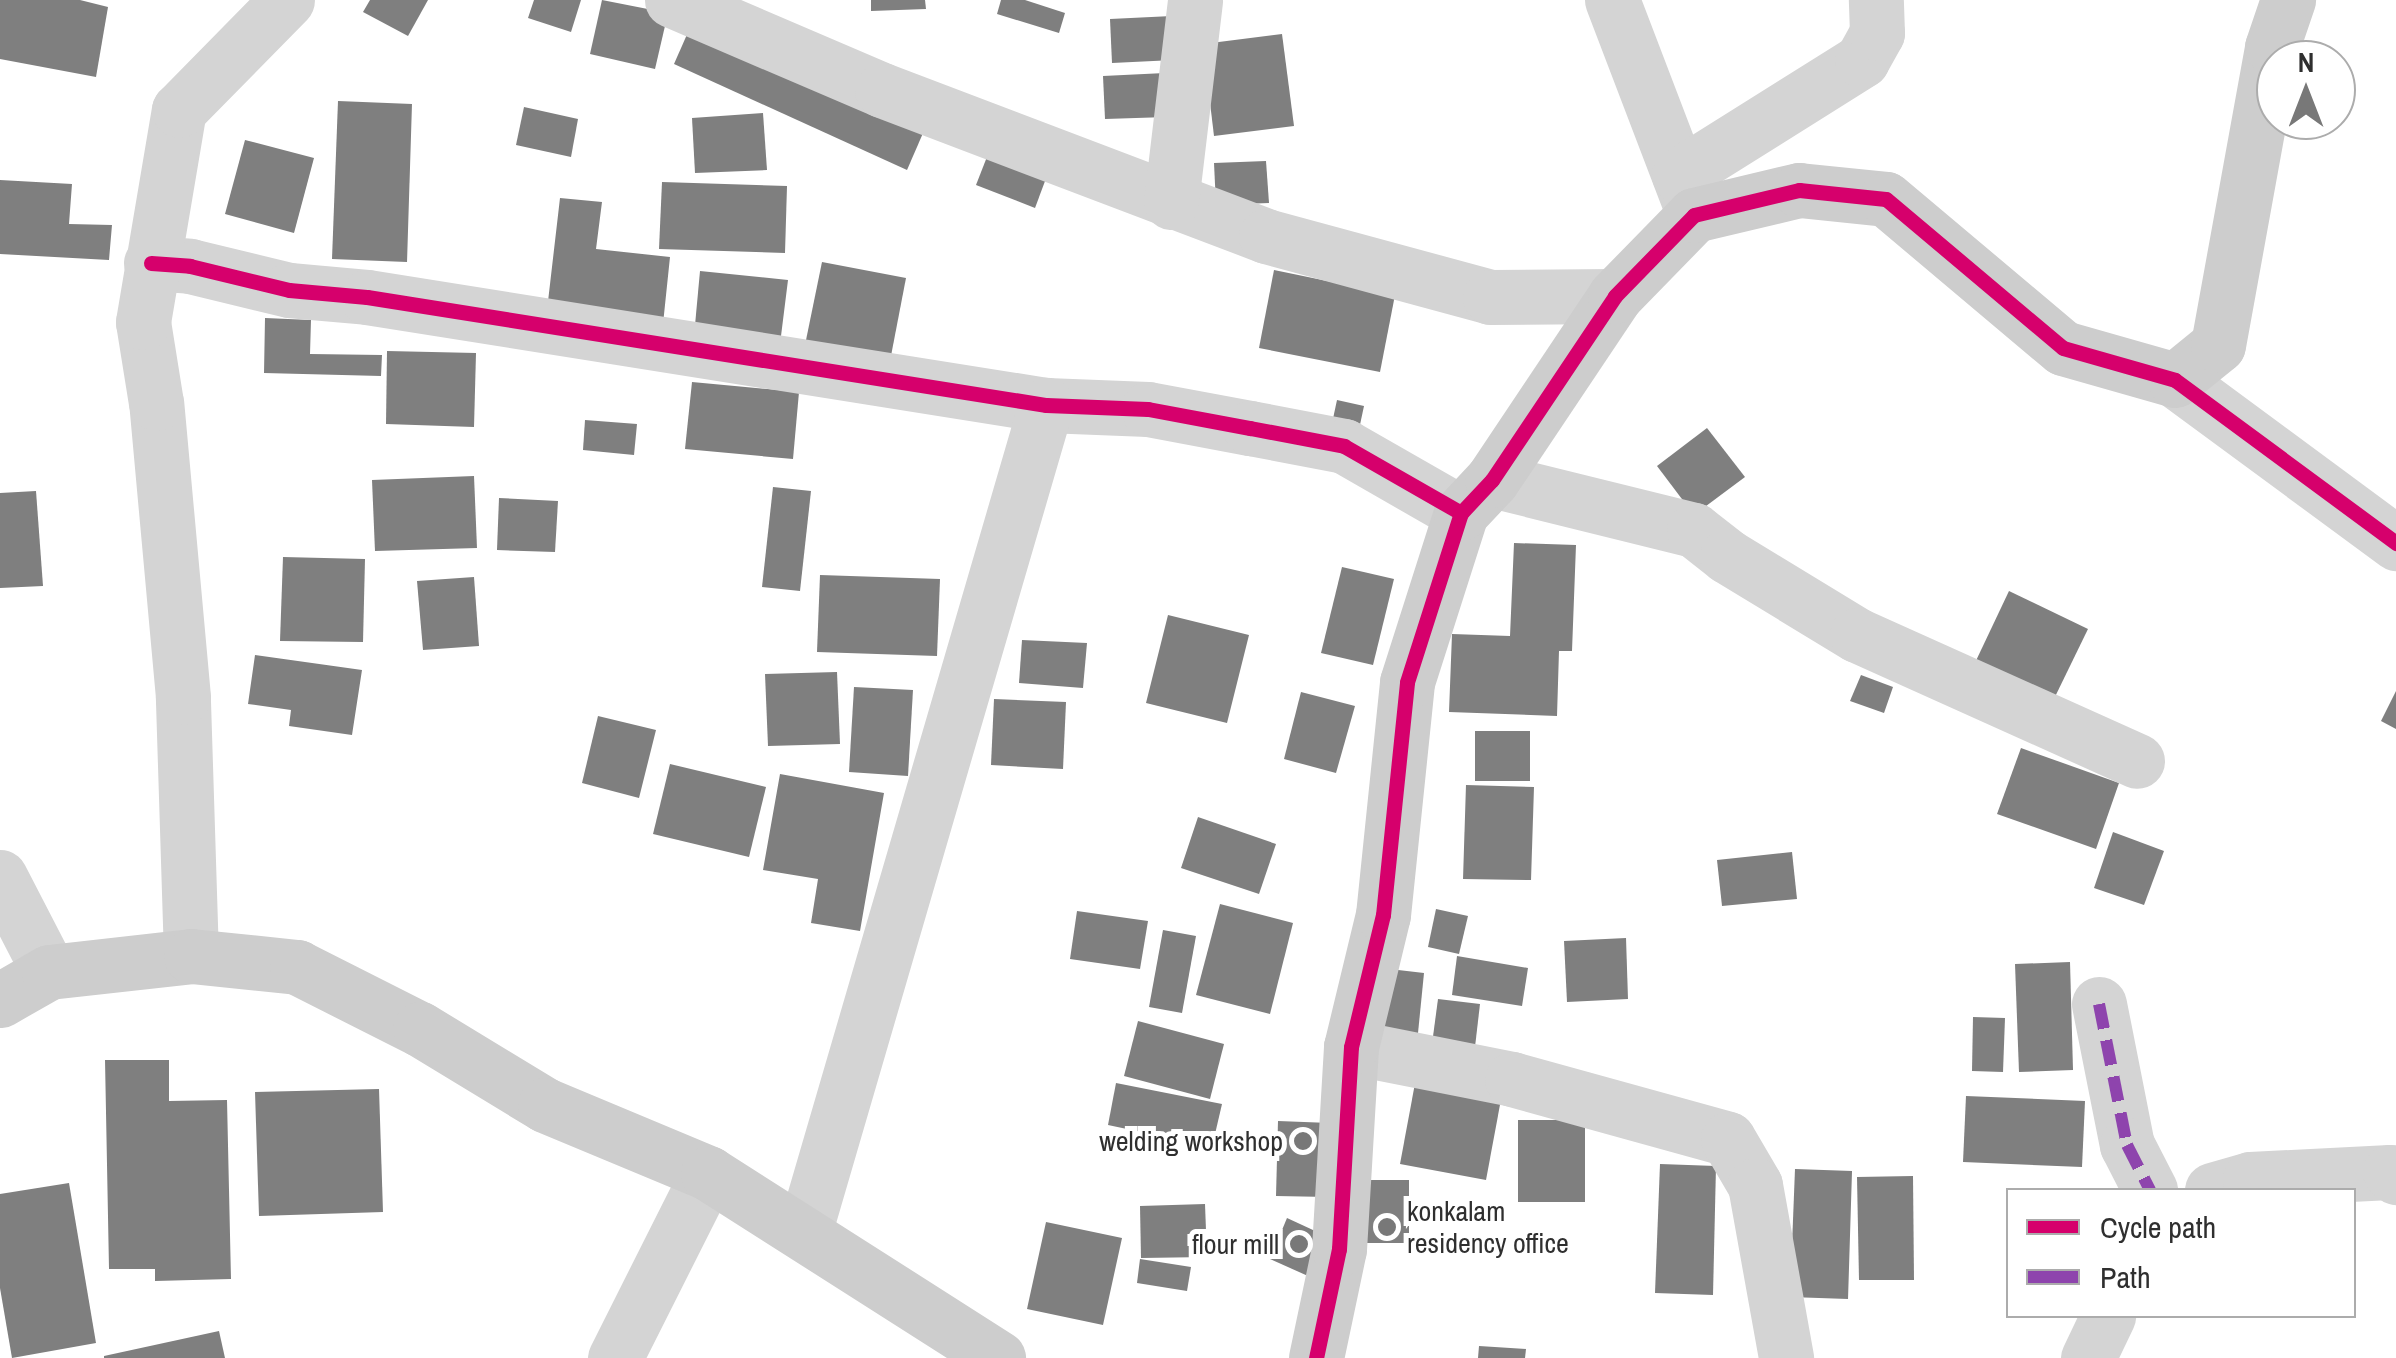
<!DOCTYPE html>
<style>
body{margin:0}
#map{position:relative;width:2396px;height:1358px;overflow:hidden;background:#fff;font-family:"Archivo Narrow",sans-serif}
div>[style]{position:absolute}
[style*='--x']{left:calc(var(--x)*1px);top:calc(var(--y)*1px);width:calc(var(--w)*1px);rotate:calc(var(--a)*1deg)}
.building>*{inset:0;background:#7f7f7f}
.street>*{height:55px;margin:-27.5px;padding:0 27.5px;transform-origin:27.5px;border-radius:27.5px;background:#d4d4d4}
.secondary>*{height:55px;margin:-27.5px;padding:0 27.5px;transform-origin:27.5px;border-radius:27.5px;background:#cdcdcd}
.quiet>*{height:12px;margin-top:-6px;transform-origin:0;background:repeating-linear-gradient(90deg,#8e44ad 0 25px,transparent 0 37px)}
.cycleway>*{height:15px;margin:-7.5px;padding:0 7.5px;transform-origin:7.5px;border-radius:7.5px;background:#d6006c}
.dots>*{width:28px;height:28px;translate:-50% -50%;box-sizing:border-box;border:5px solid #fff;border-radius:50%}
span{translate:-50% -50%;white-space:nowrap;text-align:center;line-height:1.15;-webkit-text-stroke:10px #fff;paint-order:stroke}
.poi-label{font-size:28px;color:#2f2f2f}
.right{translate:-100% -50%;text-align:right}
.left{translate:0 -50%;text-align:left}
.legend{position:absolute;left:2006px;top:1188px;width:350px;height:130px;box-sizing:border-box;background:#fff;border:2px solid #acacac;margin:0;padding:12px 18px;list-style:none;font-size:30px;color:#2f2f2f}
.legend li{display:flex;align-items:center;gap:20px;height:50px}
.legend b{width:50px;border:2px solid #acacac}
.north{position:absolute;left:2256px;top:40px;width:100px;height:100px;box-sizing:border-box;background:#fff;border:2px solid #acacac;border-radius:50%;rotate:0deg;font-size:28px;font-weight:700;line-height:40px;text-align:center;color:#2f2f2f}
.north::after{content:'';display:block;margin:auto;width:35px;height:45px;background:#787878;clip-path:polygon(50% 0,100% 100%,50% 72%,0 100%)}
</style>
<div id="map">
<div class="building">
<i style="clip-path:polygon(0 0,80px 0,108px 7px,96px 77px,0 59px)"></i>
<i style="clip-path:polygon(370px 0,428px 0,408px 36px,363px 12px)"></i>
<i style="clip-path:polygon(534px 0,581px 0,571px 32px,528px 18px)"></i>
<i style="clip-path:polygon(602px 0,668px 13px,655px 69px,590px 54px)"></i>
<i style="clip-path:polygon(871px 0,925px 0,926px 9px,871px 11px)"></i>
<i style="clip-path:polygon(1001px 0,1025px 0,1065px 13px,1059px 33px,997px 14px)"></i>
<i style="clip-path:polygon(696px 14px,930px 117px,907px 170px,674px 64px)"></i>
<i style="clip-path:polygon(1172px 16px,1174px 60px,1112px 63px,1110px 19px)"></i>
<i style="clip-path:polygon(1282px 34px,1294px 126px,1214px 136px,1203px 44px)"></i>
<i style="clip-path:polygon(1165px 73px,1167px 117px,1105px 119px,1103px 76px)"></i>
<i style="clip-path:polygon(338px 101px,412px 104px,407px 262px,332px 259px)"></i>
<i style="clip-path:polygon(524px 107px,578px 119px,571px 157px,516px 145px)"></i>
<i style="clip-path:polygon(763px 113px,767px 170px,695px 173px,692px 118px)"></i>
<i style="clip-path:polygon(245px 140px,314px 158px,294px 233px,225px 214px)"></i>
<i style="clip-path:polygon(992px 144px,1051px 165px,1035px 208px,976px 185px)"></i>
<i style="clip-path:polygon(1266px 161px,1269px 203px,1216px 205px,1214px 163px)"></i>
<i style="clip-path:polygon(0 180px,72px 184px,69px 224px,112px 225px,109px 260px,0 254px)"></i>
<i style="clip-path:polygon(662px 182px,787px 186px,785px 253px,659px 249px)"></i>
<i style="clip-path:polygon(560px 198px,602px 202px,596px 249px,670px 257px,663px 324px,547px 310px)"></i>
<i style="clip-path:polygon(822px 262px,906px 278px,890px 361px,805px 345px)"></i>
<i style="clip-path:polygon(1274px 270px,1395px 295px,1380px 372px,1259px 348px)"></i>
<i style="clip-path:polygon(700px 271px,788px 280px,780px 344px,694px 336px)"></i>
<i style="clip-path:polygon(265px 318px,311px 320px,310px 354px,382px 355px,381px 376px,264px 373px)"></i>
<i style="clip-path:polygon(387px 351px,476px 353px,474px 427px,386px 424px)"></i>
<i style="clip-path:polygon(692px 382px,799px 392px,793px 459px,685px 449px)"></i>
<i style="clip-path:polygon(1337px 400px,1364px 406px,1355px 448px,1328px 442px)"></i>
<i style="clip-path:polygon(585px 420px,637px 424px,634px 455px,583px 450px)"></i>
<i style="clip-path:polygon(1707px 428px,1745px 477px,1694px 515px,1657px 466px)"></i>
<i style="clip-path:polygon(474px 476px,477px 548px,375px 551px,372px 480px)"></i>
<i style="clip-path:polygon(773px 487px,811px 491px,800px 591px,762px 587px)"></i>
<i style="clip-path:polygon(36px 491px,43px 586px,0 588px,0 493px)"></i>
<i style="clip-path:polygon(499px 498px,558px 501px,555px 552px,497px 550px)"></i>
<i style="clip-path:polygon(1514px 543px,1576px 545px,1572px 651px,1559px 651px,1557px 716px,1449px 712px,1452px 634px,1510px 636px)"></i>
<i style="clip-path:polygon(283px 557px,365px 559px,363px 642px,280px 641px)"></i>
<i style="clip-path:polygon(1342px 567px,1394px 579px,1373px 665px,1321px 653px)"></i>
<i style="clip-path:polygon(820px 575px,940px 579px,937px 656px,817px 652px)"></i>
<i style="clip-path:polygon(474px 577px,479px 646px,423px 650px,417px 581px)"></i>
<i style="clip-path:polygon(2009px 591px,2088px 629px,2051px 705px,1973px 667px)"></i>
<i style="clip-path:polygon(1168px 615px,1249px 635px,1227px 723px,1146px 703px)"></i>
<i style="clip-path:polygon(1022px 640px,1087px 643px,1083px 688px,1019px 683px)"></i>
<i style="clip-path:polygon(255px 655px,362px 670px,352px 735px,289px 726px,291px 710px,248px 704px)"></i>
<i style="clip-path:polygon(837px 672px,840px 744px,768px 746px,765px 674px)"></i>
<i style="clip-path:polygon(1861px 675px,1893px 687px,1884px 713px,1850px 701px)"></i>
<i style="clip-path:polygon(854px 687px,913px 690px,908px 776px,849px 772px)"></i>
<i style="clip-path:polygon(2396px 691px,2396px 729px,2381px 721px)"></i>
<i style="clip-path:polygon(1301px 692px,1355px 706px,1336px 773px,1284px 759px)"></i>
<i style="clip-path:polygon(994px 699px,1066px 702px,1063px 769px,991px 765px)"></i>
<i style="clip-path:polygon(598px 716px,656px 730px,639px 798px,582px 783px)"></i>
<i style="clip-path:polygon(1475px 731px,1530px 731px,1530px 781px,1475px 781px)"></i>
<i style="clip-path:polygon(2021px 748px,2119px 783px,2096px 849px,1997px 814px)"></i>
<i style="clip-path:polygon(670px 764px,766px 787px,749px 857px,653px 834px)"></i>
<i style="clip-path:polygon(780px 774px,884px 793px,860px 931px,811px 923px,818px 879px,763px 870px)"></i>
<i style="clip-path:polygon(1466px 785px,1534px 787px,1531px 880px,1463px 879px)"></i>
<i style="clip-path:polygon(1198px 817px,1276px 844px,1259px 894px,1181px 868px)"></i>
<i style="clip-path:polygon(2113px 832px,2164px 851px,2144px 905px,2094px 888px)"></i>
<i style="clip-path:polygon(1792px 852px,1797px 899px,1722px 906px,1717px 860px)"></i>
<i style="clip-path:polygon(1220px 904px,1293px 923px,1270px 1014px,1196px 995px)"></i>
<i style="clip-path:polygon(1436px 909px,1468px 916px,1459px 954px,1428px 947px)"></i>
<i style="clip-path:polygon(1077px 911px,1148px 921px,1140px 969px,1070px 959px)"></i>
<i style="clip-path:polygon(1163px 930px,1196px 936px,1182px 1013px,1149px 1007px)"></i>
<i style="clip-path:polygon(1626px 938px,1628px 999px,1567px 1002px,1564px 941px)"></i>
<i style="clip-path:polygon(1457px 956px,1528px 968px,1522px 1006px,1452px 995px)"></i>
<i style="clip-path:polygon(2070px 962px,2073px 1070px,2019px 1072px,2015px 964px)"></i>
<i style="clip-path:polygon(1381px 968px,1424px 973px,1417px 1043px,1372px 1037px)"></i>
<i style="clip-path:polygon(1438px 999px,1480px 1004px,1475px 1047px,1432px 1044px)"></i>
<i style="clip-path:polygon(1973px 1017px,2005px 1018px,2003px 1072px,1972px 1071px)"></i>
<i style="clip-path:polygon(1138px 1021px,1224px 1044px,1210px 1099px,1124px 1076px)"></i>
<i style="clip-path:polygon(105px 1060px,169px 1060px,169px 1101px,227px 1100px,231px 1279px,155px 1281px,155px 1269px,109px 1269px)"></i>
<i style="clip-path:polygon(1416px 1078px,1502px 1094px,1486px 1180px,1400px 1164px)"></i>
<i style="clip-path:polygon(1116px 1083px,1222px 1104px,1212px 1147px,1108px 1125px)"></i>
<i style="clip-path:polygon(379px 1089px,383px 1212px,259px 1216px,255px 1092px)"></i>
<i style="clip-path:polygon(1966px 1096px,2085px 1101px,2082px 1167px,1963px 1162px)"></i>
<i style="clip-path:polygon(1518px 1120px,1585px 1120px,1585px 1202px,1518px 1202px)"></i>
<i style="clip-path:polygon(1278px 1121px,1330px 1123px,1329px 1197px,1276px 1196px)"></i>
<i style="clip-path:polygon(1660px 1164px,1716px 1166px,1713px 1295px,1655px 1293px)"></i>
<i style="clip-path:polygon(1795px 1169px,1852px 1171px,1848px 1299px,1790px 1297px)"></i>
<i style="clip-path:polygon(1913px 1176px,1914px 1280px,1859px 1280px,1857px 1177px)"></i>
<i style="clip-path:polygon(1364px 1180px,1409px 1180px,1409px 1243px,1364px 1243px)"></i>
<i style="clip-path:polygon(69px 1183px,96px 1343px,12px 1358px,0 1288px,0 1194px)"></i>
<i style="clip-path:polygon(1205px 1204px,1207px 1257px,1141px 1258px,1140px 1206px)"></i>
<i style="clip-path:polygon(1287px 1218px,1326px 1236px,1308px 1276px,1270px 1259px)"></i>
<i style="clip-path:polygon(1046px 1222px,1122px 1238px,1103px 1325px,1027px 1309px)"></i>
<i style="clip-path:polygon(1140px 1259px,1191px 1267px,1187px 1291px,1137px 1283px)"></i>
<i style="clip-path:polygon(219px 1331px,225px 1358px,104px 1358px,104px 1356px)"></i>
<i style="clip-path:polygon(1479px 1346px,1526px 1349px,1525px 1358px,1478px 1358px)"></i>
</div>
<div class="street">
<i style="--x:672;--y:0;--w:228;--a:23.2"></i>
<i style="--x:882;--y:90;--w:411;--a:20.8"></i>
<i style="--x:1266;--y:236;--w:232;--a:15.2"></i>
<i style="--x:1490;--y:297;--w:125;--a:-0.5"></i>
<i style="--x:1612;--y:0;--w:222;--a:69.1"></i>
<i style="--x:1679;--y:175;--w:216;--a:-32.1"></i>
<i style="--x:1862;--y:60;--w:31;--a:-61"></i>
<i style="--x:1877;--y:33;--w:33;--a:-92"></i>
<i style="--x:1171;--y:202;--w:203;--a:-83.2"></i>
<i style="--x:151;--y:263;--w:39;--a:4"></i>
<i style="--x:190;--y:266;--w:102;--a:13.6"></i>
<i style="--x:289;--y:290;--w:78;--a:5.1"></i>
<i style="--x:367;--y:297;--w:688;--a:9.04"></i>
<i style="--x:1046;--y:405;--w:102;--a:2.2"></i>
<i style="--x:1148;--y:409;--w:104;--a:10.6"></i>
<i style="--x:1250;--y:428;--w:96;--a:10.8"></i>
<i style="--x:1344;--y:446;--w:135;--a:29.8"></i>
<i style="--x:2175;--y:380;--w:275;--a:36.4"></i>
<i style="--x:1492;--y:480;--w:208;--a:13.9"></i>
<i style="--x:1694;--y:530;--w:42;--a:38.2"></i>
<i style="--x:1727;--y:556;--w:152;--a:31.3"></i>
<i style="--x:1857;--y:635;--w:307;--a:24.2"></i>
<i style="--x:0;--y:877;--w:107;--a:62.7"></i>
<i style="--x:191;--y:956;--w:259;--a:-91.8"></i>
<i style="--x:183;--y:697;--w:295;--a:-95.2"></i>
<i style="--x:156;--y:403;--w:82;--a:-99.1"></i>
<i style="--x:143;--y:322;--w:215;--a:-80.4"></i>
<i style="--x:179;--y:110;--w:154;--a:-45.5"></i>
<i style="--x:2099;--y:1004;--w:144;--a:78.8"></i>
<i style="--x:2127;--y:1145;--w:51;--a:62.9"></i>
<i style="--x:1351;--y:1047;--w:164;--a:11.2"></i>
<i style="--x:1512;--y:1079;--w:224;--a:15.5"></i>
<i style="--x:1728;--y:1139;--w:53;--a:59.6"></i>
<i style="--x:1755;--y:1185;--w:176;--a:79.8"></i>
<i style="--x:2212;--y:1190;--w:40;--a:-16"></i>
<i style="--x:2250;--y:1179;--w:140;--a:-2.9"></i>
<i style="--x:2390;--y:1172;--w:8;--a:40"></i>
<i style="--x:804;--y:1233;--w:863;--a:-73.71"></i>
<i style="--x:615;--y:1358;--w:207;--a:-63.3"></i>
<i style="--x:2088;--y:1358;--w:47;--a:-64.5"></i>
</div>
<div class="secondary">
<i style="--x:0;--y:1000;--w:56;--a:-29.7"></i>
<i style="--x:49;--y:972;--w:143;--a:-6.4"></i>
<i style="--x:191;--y:956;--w:107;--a:5.9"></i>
<i style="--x:297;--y:967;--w:138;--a:26.8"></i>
<i style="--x:420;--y:1029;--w:146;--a:31.3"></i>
<i style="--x:545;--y:1105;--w:177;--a:22.6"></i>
<i style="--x:708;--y:1173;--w:344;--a:32.5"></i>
<i style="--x:1316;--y:1358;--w:111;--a:-78.1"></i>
<i style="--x:1339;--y:1249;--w:202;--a:-86.6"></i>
<i style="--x:1351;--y:1047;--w:136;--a:-76.4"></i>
<i style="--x:1383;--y:915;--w:234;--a:-84.1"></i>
<i style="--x:1407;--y:682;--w:177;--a:-72.3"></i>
<i style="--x:1461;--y:513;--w:45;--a:-46.8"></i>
<i style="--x:1492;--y:480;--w:221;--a:-56.2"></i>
<i style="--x:1615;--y:296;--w:113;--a:-45.7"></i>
<i style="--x:1694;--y:215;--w:108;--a:-13.4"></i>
<i style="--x:1799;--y:190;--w:87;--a:5.9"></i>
<i style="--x:1886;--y:199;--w:231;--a:40.1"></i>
<i style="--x:2063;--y:348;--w:116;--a:15.9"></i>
<i style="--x:2175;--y:380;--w:55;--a:-39.1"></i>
<i style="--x:2218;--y:345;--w:303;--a:-79.7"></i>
<i style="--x:2272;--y:47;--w:50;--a:-71.2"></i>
</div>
<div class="quiet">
<i style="--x:2099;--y:1004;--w:144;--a:78.8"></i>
<i style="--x:2127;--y:1145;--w:51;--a:62.9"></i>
</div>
<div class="cycleway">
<i style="--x:151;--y:263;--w:39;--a:4"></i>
<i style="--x:190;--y:266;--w:102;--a:13.6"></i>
<i style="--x:289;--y:290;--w:78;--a:5.1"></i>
<i style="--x:367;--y:297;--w:688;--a:9.04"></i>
<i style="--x:1046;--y:405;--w:102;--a:2.2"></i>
<i style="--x:1148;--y:409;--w:104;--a:10.6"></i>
<i style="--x:1250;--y:428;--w:96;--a:10.8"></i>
<i style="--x:1344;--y:446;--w:135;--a:29.8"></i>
<i style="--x:1316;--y:1358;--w:111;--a:-78.1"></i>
<i style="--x:1339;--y:1249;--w:202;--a:-86.6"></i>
<i style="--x:1351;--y:1047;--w:136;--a:-76.4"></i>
<i style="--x:1383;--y:915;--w:234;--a:-84.1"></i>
<i style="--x:1407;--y:682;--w:177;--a:-72.3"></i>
<i style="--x:1461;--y:513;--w:45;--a:-46.8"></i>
<i style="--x:1492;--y:480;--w:221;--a:-56.2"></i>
<i style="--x:1615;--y:296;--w:113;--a:-45.7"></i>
<i style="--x:1694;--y:215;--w:108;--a:-13.4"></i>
<i style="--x:1799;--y:190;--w:87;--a:5.9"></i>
<i style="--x:1886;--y:199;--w:231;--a:40.1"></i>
<i style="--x:2063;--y:348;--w:116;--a:15.9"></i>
<i style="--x:2175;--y:380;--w:275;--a:36.4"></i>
</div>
<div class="dots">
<i style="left:1303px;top:1141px;background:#787878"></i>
<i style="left:1387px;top:1227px;background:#787878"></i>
<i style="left:1299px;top:1244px;background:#787878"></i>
</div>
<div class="poi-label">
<span class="right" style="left:1283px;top:1141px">welding workshop</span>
<span class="left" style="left:1407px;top:1227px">konkalam<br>residency office</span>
<span class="right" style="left:1279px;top:1244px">flour mill</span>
</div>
<ul class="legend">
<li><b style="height:12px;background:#d6006c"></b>Cycle path</li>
<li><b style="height:12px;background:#8e44ad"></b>Path</li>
</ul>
<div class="north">N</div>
</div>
